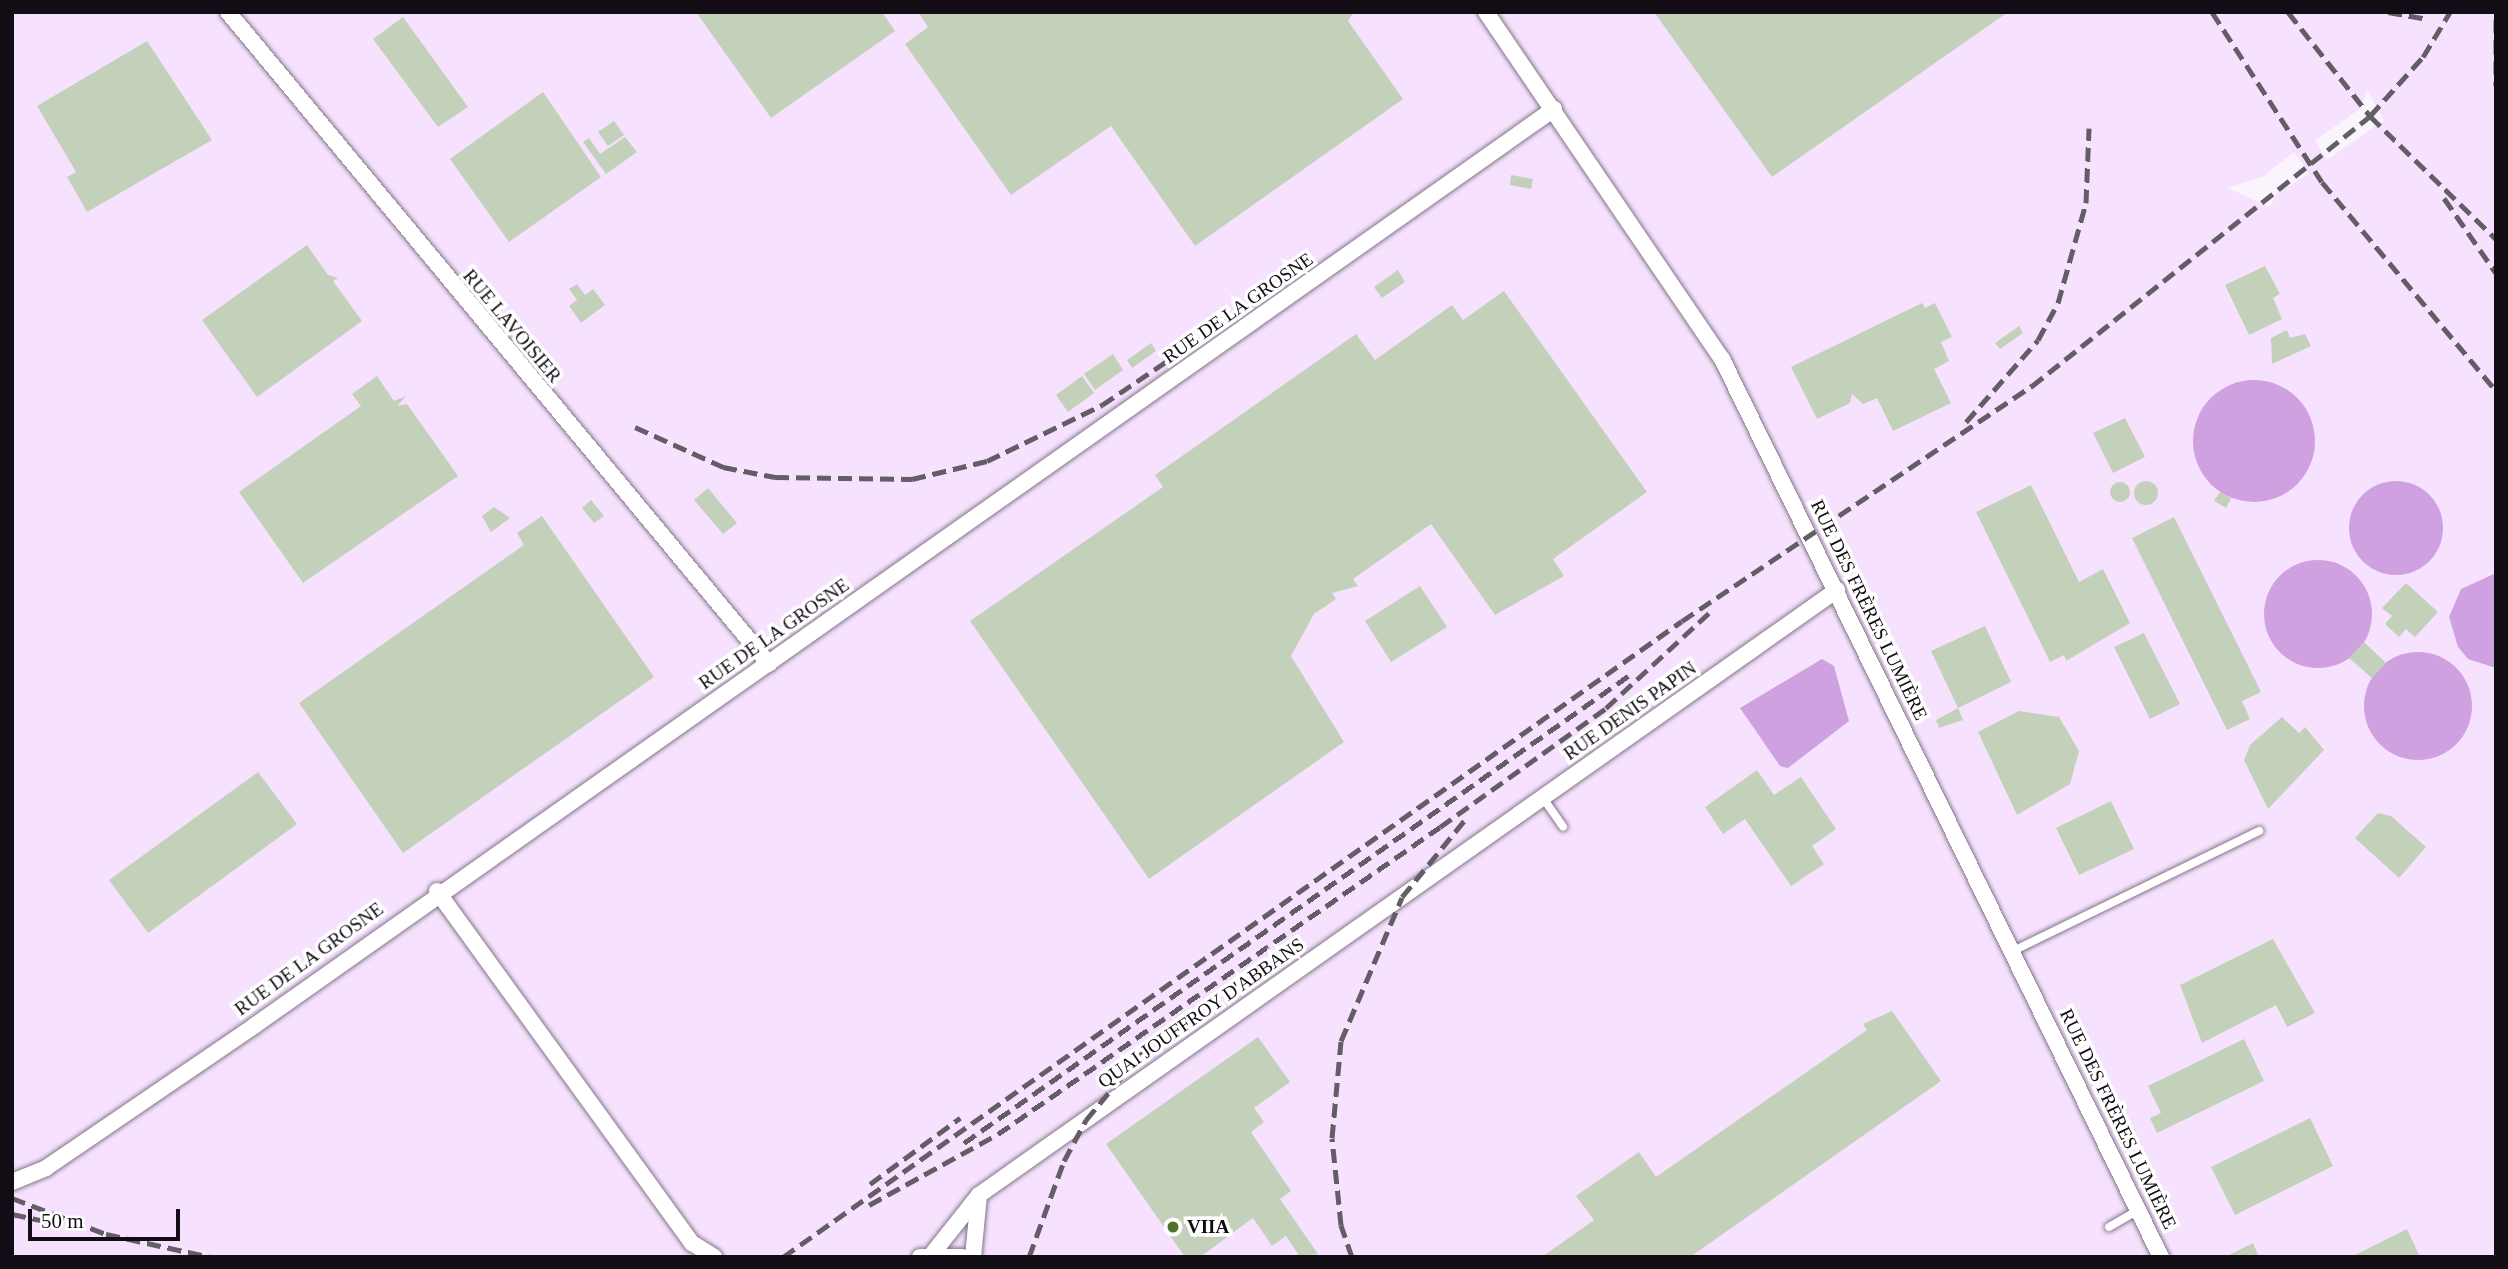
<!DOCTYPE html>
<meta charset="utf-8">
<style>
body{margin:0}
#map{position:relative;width:2508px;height:1269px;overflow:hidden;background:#faf4fd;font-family:"Times New Roman",serif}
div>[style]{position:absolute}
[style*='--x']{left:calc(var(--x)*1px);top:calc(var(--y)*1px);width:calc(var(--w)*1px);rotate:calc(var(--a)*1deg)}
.built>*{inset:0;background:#f6e2fe}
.water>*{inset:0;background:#d0a1e0}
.round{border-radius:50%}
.building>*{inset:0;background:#c4d1ba}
.roads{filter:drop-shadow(0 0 2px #837588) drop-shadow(0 0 2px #837588)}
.service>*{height:8px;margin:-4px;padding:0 4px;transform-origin:4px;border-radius:4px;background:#fff}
.minor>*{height:16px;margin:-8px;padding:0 8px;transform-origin:8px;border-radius:8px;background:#fff}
.rail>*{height:5px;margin-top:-2.5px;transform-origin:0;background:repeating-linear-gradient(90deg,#635d65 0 14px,transparent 0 21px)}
.dots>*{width:19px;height:19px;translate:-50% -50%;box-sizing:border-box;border:4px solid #fff;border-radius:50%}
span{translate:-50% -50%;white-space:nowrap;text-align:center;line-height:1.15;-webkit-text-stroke:7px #fff;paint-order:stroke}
.street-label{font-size:19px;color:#120d14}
.poi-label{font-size:19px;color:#120d14;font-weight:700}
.left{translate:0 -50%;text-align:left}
.frame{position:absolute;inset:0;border:14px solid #120d14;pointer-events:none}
.scale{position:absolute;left:28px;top:1209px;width:152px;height:32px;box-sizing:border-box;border:4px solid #120d14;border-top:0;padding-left:9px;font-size:21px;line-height:24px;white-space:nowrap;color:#120d14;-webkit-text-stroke:5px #fff;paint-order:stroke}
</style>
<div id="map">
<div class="built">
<i style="clip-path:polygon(evenodd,12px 12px,2496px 12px,2496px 1257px,12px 1257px,12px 12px,2367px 90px,2384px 120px,2327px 160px,2315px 140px,2360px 109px,2367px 90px,12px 12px,2294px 152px,2309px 174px,2277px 193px,2270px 207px,2228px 188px,2264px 176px,2294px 152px)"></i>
</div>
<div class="water">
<i class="round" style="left:2193px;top:380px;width:122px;height:122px"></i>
<i class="round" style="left:2349px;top:481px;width:94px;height:94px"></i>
<i class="round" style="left:2264px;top:560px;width:108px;height:108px"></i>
<i style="clip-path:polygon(2496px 573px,2496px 668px,2468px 659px,2458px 647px,2449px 617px,2461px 589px)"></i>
<i class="round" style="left:2364px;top:652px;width:108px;height:108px"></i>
<i style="clip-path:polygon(1822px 659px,1834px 666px,1849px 721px,1788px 768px,1780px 766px,1740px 708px)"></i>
</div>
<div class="building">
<i style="clip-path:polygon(696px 12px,882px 12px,895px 31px,771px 118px)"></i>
<i style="clip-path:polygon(918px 12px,1354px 12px,1348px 21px,1403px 99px,1195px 246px,1111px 126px,1011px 195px,905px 44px,928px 27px)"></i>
<i style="clip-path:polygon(1654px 12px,2008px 12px,1772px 177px)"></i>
<i style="clip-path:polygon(403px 17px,468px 107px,438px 127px,373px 39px)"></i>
<i style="clip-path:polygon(147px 41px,212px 140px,87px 212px,67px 177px,76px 172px,37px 106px)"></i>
<i style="clip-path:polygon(543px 92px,601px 177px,509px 242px,450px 159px)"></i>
<i style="clip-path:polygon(614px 121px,624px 135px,608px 146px,598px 132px)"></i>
<i style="clip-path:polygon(625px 137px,637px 152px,606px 174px,583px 142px,589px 138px,600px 154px)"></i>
<i style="clip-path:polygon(1511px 175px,1533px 179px,1531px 189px,1510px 185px)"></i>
<i style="clip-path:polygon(307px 245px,328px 275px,338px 278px,333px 281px,362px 321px,257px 397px,202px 320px)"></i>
<i style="clip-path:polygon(2265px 266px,2280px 294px,2273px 298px,2282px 319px,2249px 335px,2225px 285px)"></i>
<i style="clip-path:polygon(1398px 270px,1405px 282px,1382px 298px,1374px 287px)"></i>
<i style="clip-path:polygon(577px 284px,585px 295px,593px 289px,605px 305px,581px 323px,569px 306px,577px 300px,569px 289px)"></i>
<i style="clip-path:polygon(1504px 291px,1647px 492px,1553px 559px,1564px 576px,1495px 615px,1431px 524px,1353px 579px,1358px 586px,1332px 593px,1336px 599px,1314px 614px,1291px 656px,1344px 742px,1149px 879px,970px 621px,1163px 487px,1155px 475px,1356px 334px,1375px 360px,1452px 305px,1463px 320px)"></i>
<i style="clip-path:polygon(1922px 303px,1925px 308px,1935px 303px,1952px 337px,1941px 342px,1949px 361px,1934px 369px,1951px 403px,1893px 431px,1877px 398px,1863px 404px,1852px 394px,1850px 403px,1817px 419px,1791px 367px)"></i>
<i style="clip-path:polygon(2019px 326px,2023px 333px,2000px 349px,1995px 343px)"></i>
<i style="clip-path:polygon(2287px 330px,2290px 338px,2305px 334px,2311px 346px,2272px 364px,2271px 338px)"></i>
<i style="clip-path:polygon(1151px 343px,1156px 351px,1132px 368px,1127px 360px)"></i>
<i style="clip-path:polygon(1113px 354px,1123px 370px,1095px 390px,1084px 374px)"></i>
<i style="clip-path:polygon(377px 376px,394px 401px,406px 396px,397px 406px,407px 404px,458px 476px,303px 583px,239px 492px,361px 406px,352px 394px)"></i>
<i style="clip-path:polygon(1082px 376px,1094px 393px,1068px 412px,1056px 395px)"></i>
<i style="clip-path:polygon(2125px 418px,2145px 457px,2113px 473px,2093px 433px)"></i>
<i class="round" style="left:2134px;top:481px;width:24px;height:24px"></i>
<i class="round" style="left:2110px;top:482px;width:20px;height:20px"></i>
<i style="clip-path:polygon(2031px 485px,2079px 582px,2103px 569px,2130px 623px,2066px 661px,2064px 655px,2050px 662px,1976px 512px)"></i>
<i style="clip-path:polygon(708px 488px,737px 523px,723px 534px,694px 500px)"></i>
<i style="clip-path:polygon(2220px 492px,2231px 498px,2226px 508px,2214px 501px)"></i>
<i style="clip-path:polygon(591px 500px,604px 516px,594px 523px,582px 508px)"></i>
<i style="clip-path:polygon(494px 507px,510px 518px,491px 532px,482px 516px)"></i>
<i style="clip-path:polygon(542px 516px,654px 677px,403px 853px,299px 703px,524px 545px,517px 533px)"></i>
<i style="clip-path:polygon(2174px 517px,2261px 692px,2242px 701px,2250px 719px,2227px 730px,2132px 538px)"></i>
<i style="clip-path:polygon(2406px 583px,2438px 612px,2415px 637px,2406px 629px,2399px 637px,2385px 624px,2392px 616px,2382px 608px)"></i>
<i style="clip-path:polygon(1420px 586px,1447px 627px,1391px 662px,1365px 621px)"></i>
<i style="clip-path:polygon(1985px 626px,2011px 682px,1958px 708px,1931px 651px)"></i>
<i style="clip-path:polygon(2144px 633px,2180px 704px,2150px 719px,2114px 647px)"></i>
<i style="clip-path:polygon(2364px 642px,2386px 663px,2372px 678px,2349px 658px)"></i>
<i style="clip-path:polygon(1958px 708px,1963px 720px,1939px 728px,1936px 720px)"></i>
<i style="clip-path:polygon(2019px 711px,2059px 717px,2079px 751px,2070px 784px,2017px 815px,1978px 732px)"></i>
<i style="clip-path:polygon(2282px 717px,2299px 733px,2305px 727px,2324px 750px,2268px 809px,2244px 760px,2250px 745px)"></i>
<i style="clip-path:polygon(1757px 770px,1774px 795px,1801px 777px,1836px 829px,1812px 846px,1824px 864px,1791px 886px,1745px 819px,1723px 834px,1705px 807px)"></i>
<i style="clip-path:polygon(258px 772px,297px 824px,148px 933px,109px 880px)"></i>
<i style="clip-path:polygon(2111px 801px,2134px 849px,2079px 875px,2056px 828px)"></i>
<i style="clip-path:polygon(2378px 813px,2391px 816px,2426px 847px,2399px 878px,2355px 838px)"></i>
<i style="clip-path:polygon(2273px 939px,2315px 1013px,2287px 1027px,2276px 1005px,2202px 1043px,2180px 985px)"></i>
<i style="clip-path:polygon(1892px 1011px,1941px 1081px,1690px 1257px,1542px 1257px,1594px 1220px,1576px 1196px,1639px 1152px,1656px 1177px,1867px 1030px,1863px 1024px)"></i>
<i style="clip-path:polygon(1258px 1037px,1290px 1082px,1254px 1108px,1264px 1122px,1251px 1132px,1291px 1191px,1280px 1199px,1318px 1254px,1300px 1257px,1286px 1236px,1272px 1246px,1253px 1218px,1200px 1257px,1185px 1257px,1106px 1144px)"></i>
<i style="clip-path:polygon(2244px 1039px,2264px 1081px,2157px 1133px,2150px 1118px,2161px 1113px,2148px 1086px)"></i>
<i style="clip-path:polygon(2310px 1118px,2333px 1166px,2235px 1215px,2211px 1167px)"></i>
<i style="clip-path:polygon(2407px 1229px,2420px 1257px,2351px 1257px)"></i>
<i style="clip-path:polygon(2253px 1243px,2259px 1257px,2225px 1257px)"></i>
</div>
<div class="roads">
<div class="service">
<i style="--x:1543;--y:798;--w:35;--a:55"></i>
<i style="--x:2013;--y:951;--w:274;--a:-26"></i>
<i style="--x:2109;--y:1227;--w:34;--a:-30"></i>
</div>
<div class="minor">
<i style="--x:228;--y:12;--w:847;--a:50.32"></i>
<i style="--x:1486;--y:12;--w:420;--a:55.8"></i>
<i style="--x:1722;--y:359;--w:1000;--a:63.95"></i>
<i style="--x:437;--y:891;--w:435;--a:54.1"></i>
<i style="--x:692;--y:1243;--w:26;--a:32"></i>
<i style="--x:12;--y:1182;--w:37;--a:-22"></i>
<i style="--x:46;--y:1168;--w:252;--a:-34.3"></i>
<i style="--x:254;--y:1026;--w:1591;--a:-35.2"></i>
<i style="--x:979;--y:1195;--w:1050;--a:-35.19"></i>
<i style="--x:933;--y:1253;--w:74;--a:-51.6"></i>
<i style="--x:979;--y:1195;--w:62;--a:95.5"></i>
<i style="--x:920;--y:1257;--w:42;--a:0"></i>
</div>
</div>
<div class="rail">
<i style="--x:2212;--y:12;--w:202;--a:57.1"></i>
<i style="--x:2322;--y:182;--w:272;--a:50.2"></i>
<i style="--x:2288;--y:12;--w:132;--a:51.7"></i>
<i style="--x:2370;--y:116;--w:176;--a:44.3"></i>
<i style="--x:2388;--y:12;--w:39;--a:10"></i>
<i style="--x:2496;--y:19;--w:67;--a:90"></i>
<i style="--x:2444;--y:198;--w:91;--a:55.3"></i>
<i style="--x:1966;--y:422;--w:109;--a:-48.7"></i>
<i style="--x:2038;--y:340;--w:42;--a:-61.6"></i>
<i style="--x:2058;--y:303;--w:104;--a:-74.4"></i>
<i style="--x:2086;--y:203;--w:75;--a:-87.7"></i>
<i style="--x:635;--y:427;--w:97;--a:24.4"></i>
<i style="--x:723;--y:467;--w:53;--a:10.9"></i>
<i style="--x:775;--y:477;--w:137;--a:0.8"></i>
<i style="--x:912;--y:479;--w:77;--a:-13.5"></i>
<i style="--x:987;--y:461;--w:128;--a:-26"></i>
<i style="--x:1102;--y:405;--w:254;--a:-34.1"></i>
<i style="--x:964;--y:1143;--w:815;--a:-35.11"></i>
<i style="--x:870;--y:1184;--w:112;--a:-36.3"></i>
<i style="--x:12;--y:1198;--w:101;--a:21"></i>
<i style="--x:106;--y:1234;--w:107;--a:12.4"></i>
<i style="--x:869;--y:1205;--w:147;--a:-28.8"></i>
<i style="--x:998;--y:1134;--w:538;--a:-34.78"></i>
<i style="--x:1440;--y:827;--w:204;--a:-35.6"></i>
<i style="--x:1606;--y:708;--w:143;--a:-42.7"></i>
<i style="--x:12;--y:1214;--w:39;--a:12"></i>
<i style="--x:783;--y:1257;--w:1101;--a:-35.28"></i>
<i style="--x:1682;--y:621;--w:422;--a:-33.9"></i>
<i style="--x:2032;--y:386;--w:433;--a:-38.6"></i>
<i style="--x:2370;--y:116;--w:79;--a:-48.1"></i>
<i style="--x:2423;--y:57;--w:52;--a:-59"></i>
<i style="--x:1029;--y:1257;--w:102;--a:-70"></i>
<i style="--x:1064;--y:1161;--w:47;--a:-61.8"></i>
<i style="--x:1086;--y:1120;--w:107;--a:-50.3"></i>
<i style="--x:1352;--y:1257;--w:34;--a:-109"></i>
<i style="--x:1341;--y:1225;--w:87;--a:-95.9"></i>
<i style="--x:1332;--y:1138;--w:97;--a:-84.7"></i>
<i style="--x:1341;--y:1041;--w:156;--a:-67"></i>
<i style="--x:1402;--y:897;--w:104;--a:-50.8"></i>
</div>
<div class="dots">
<i style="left:1173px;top:1227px;background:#4f722a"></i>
</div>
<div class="street-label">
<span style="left:1238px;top:308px;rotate:-35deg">RUE DE LA GROSNE</span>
<span style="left:512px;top:326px;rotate:50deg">RUE LAVOISIER</span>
<span style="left:1869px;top:610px;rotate:64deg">RUE DES FRÈRES LUMIÈRE</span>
<span style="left:774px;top:634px;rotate:-35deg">RUE DE LA GROSNE</span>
<span style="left:1630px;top:711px;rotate:-35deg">RUE DENIS PAPIN</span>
<span style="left:309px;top:959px;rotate:-36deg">RUE DE LA GROSNE</span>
<span style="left:1201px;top:1013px;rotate:-35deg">QUAI JOUFFROY D'ABBANS</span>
<span style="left:2118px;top:1119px;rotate:64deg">RUE DES FRÈRES LUMIÈRE</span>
</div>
<div class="poi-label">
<span class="left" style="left:1187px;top:1227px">VIIA</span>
</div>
<div class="frame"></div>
<div class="scale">50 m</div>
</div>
